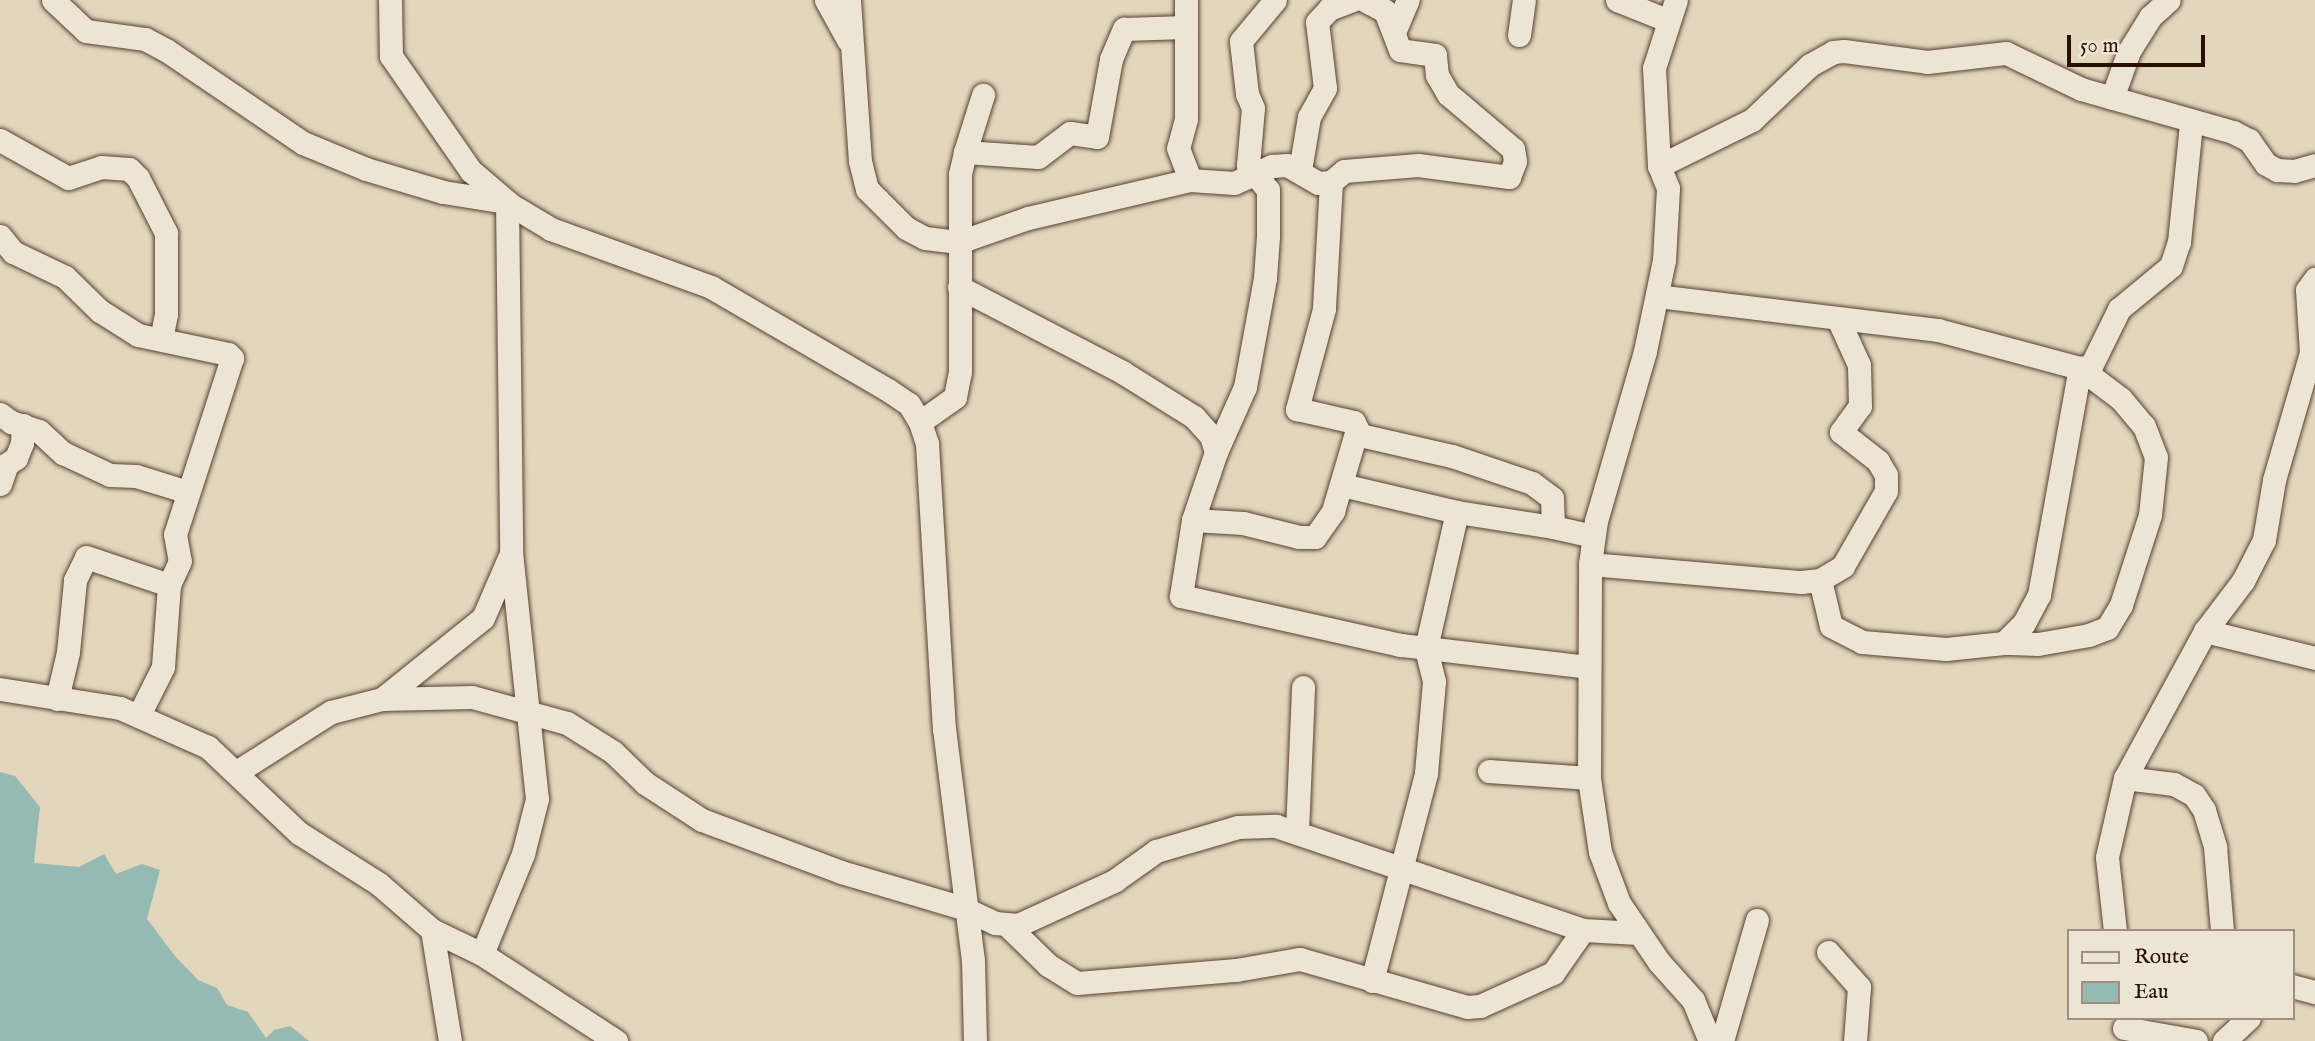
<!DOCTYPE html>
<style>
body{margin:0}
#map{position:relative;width:2315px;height:1041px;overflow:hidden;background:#e2d6bd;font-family:"IM FELL English",serif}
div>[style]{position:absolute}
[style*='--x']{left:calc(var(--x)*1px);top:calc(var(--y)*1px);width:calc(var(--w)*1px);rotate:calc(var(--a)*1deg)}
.water>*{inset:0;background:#95b9b3}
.roads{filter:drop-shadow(0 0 2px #57412f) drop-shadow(0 0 2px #57412f)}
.minor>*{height:23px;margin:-11.5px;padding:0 11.5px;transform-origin:11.5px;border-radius:11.5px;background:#ece4d4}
span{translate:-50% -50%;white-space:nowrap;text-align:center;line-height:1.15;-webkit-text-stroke:7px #ece4d4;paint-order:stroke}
.legend{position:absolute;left:2067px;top:929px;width:228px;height:91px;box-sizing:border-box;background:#ece4d4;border:2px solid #9e8f7f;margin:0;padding:9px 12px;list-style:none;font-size:21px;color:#290f00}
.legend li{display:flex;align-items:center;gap:14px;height:35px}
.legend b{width:35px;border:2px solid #9e8f7f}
.scale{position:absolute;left:2067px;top:35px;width:138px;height:32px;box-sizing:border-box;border:4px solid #290f00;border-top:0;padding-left:9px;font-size:21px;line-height:24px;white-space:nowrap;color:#290f00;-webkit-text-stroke:5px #ece4d4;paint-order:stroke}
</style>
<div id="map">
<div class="water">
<i style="clip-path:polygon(0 772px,15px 776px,40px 807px,34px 863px,79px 867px,104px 854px,116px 874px,142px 864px,160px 870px,147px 919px,175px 956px,198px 980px,217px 988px,227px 1005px,248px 1012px,266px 1038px,274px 1030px,290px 1026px,309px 1041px,0 1041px)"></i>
</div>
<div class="roads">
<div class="minor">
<i style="--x:53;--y:0;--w:45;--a:43.2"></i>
<i style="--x:86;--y:31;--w:60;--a:7.7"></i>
<i style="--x:145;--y:39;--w:24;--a:28"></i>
<i style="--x:166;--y:50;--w:166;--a:34.2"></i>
<i style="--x:303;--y:143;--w:68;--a:22.4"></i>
<i style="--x:366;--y:169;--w:80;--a:16.6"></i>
<i style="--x:443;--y:192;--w:65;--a:8.9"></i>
<i style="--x:507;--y:202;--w:350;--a:89.3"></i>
<i style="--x:511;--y:552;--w:248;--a:84"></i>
<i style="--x:537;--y:799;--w:57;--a:104.3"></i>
<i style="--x:523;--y:854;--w:108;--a:112.3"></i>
<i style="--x:390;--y:0;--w:56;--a:89"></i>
<i style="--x:391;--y:56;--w:140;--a:55.2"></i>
<i style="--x:471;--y:171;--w:52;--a:40.4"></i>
<i style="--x:511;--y:205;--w:47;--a:31"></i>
<i style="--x:551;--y:229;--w:170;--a:19.9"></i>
<i style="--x:711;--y:287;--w:205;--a:30.2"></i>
<i style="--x:888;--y:390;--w:25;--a:34"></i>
<i style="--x:909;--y:404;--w:21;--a:59"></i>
<i style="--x:920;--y:422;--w:23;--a:72"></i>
<i style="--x:927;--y:444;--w:285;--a:86.6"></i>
<i style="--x:944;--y:728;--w:234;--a:82.9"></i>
<i style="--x:973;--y:960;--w:81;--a:88.6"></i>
<i style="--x:826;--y:0;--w:46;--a:61.2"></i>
<i style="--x:849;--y:0;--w:161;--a:86.1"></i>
<i style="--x:860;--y:161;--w:29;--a:76"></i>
<i style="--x:867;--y:189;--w:55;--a:45"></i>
<i style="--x:906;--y:228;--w:21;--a:28"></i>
<i style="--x:925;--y:238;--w:34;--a:7"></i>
<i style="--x:959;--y:242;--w:73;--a:-19.2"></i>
<i style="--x:1028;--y:218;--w:166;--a:-13.2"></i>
<i style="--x:1186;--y:0;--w:119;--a:90"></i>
<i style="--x:1186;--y:119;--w:30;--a:105"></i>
<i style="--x:1178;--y:148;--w:34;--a:69"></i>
<i style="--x:1190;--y:180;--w:44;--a:3.9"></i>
<i style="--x:1234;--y:183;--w:42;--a:-24.1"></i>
<i style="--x:1272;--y:166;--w:15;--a:-4"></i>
<i style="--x:1287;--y:165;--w:36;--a:30"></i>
<i style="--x:1318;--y:183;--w:13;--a:-4"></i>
<i style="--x:1331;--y:182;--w:17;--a:-40"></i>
<i style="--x:1344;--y:171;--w:74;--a:-4.6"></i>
<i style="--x:1418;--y:165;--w:92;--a:7.5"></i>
<i style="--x:1509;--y:177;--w:17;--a:-69"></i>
<i style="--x:1515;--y:161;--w:12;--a:-99"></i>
<i style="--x:1513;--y:149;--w:85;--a:-139.8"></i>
<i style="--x:1448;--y:94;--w:22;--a:-120"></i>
<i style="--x:1437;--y:75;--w:20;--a:-96"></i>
<i style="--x:1435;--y:55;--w:35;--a:-172"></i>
<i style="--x:1400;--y:50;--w:42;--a:-111"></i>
<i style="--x:1385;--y:11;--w:24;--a:-152"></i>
<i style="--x:1617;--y:0;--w:54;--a:21.8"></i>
<i style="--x:1395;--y:30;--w:33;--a:-67"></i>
<i style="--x:1519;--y:35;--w:35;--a:-82"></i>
<i style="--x:2112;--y:98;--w:50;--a:-70.1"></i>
<i style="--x:2129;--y:51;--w:40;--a:-58"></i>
<i style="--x:2150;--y:17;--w:25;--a:-42"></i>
<i style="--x:0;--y:140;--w:78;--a:29.2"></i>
<i style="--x:68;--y:178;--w:35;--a:-18"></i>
<i style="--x:101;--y:167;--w:28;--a:4"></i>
<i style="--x:129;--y:169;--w:13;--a:45"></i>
<i style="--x:138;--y:178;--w:62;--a:63"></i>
<i style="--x:166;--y:233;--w:81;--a:90"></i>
<i style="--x:166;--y:314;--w:25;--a:101"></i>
<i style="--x:965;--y:152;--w:60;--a:-72.5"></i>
<i style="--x:1659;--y:166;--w:98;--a:-92.9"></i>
<i style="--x:1654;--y:68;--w:71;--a:-72.1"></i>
<i style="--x:1300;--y:170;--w:54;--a:-80.4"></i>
<i style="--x:1309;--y:117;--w:33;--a:-61"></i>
<i style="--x:1325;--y:88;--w:66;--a:-96.9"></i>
<i style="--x:1317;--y:22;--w:18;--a:-47"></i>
<i style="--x:1329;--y:9;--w:26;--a:-21"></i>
<i style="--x:1331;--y:182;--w:127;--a:93.2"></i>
<i style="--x:1324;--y:309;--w:104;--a:105.1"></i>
<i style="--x:1297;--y:409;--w:58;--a:12.8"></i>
<i style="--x:1354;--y:422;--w:14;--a:65"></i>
<i style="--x:1360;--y:435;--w:94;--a:12.9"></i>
<i style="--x:1452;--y:456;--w:84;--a:18.6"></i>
<i style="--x:1532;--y:483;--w:25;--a:37"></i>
<i style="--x:1552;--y:498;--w:29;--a:88"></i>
<i style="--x:1553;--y:527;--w:41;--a:12.7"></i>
<i style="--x:0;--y:236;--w:21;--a:51"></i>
<i style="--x:13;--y:252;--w:58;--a:25.7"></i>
<i style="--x:65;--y:277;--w:49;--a:44.2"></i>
<i style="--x:100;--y:311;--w:45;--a:32.3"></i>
<i style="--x:138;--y:335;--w:92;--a:11.9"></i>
<i style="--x:228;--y:354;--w:6;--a:45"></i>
<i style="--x:232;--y:358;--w:185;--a:107.9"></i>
<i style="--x:175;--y:534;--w:27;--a:80"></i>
<i style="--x:180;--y:561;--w:26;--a:115"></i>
<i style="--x:169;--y:585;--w:82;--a:94.2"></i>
<i style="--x:163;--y:667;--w:54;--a:116.6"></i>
<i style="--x:959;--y:287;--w:184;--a:27.5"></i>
<i style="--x:1122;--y:372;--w:85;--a:32"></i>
<i style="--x:1194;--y:417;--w:25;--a:48"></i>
<i style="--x:1211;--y:436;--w:17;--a:73"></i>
<i style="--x:1216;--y:452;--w:72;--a:108.7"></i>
<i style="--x:1193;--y:520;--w:77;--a:99"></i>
<i style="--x:1181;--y:596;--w:225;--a:12.6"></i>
<i style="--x:1401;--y:645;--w:187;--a:6.7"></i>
<i style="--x:1657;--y:296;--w:283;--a:6.9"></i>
<i style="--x:1938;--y:330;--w:147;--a:15"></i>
<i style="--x:2080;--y:368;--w:11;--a:-10"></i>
<i style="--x:2091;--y:366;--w:64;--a:-63.8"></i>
<i style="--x:2119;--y:309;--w:67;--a:-39.6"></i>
<i style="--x:2171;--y:266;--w:25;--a:-72"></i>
<i style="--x:2179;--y:242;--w:120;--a:-84.2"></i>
<i style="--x:0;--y:414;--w:14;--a:36"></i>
<i style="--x:11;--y:422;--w:29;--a:18"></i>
<i style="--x:39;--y:431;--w:33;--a:43"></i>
<i style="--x:63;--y:453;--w:52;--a:25.1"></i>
<i style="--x:110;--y:475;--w:26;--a:2"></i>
<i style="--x:136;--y:476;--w:54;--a:17.1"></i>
<i style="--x:920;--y:422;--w:43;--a:-35.5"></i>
<i style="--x:955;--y:397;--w:25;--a:-79"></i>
<i style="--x:960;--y:372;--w:198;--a:-90"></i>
<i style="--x:960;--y:174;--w:23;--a:-77"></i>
<i style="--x:965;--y:152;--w:73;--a:3.9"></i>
<i style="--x:1038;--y:157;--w:40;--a:-37"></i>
<i style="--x:1070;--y:133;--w:27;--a:8"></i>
<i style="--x:1097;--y:137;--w:79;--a:-79.8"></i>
<i style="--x:1111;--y:59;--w:33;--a:-67"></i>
<i style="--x:1124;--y:29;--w:62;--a:-1.8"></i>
<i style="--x:1216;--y:452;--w:71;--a:-66"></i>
<i style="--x:1245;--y:387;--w:111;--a:-79.6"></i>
<i style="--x:1265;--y:278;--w:42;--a:-85.9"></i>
<i style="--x:1268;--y:236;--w:46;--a:-90"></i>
<i style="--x:1268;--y:190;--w:32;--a:-129"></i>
<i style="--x:1248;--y:165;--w:57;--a:-85"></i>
<i style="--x:1253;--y:108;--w:15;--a:-113"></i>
<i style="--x:1247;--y:94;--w:53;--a:-96.5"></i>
<i style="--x:1241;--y:41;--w:53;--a:-50.3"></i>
<i style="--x:0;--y:484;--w:21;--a:-71"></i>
<i style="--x:7;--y:464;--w:11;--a:-34"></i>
<i style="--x:16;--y:458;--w:16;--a:-68"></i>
<i style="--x:22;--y:443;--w:18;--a:-87"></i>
<i style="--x:1342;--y:485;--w:118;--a:13.2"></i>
<i style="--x:1457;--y:512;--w:97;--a:8.9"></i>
<i style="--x:1193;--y:520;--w:50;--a:3.4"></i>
<i style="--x:1243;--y:523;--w:58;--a:14"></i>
<i style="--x:1299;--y:537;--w:16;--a:0"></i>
<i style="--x:1315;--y:537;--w:32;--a:-55"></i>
<i style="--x:1333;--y:511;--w:81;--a:-73.6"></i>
<i style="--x:1590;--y:564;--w:212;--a:4.9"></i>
<i style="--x:1801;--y:582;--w:19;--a:-6"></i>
<i style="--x:1820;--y:580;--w:27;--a:-31"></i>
<i style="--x:1843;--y:566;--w:86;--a:-60.2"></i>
<i style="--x:1886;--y:491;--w:16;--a:-90"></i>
<i style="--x:1886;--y:475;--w:16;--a:-120"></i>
<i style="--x:1878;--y:461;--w:47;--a:-141.9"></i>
<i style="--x:1841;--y:432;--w:32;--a:-54"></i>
<i style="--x:1860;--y:406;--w:41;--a:-91.4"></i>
<i style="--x:1859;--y:365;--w:48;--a:-114.4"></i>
<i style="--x:1820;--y:580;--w:47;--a:76.6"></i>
<i style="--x:1831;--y:626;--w:35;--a:27"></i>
<i style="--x:1862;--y:642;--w:84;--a:4.8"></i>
<i style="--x:1946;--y:649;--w:58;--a:-5.9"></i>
<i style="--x:2004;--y:643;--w:28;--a:-45"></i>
<i style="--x:2024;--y:623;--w:32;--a:-62"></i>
<i style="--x:2039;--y:595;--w:231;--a:-79.8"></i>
<i style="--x:2080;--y:368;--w:51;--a:37.1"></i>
<i style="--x:2121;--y:399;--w:35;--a:50"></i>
<i style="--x:2144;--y:426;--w:33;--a:69"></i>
<i style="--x:2156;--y:457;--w:58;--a:95.9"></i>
<i style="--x:2150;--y:515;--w:95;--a:107.9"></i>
<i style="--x:2121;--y:605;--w:27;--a:121"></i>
<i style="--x:2107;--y:628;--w:19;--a:159"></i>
<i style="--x:2089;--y:635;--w:52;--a:170"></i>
<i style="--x:2038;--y:644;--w:34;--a:-178"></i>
<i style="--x:2205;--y:631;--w:113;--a:13.8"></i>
<i style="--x:0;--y:689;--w:121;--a:9"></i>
<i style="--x:120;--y:708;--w:96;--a:23.9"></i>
<i style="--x:208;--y:747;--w:125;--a:43.4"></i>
<i style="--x:299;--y:833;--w:95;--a:32.5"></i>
<i style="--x:379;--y:884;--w:70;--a:41"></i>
<i style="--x:432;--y:930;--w:55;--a:25.6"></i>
<i style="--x:482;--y:954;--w:160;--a:33"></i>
<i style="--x:57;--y:699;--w:48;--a:-76.8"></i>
<i style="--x:68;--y:652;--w:72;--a:-84.4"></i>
<i style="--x:75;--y:580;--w:25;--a:-64"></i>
<i style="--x:86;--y:557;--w:88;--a:18.6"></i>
<i style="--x:382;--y:699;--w:90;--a:-1.3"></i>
<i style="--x:472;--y:697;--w:98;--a:15.3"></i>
<i style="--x:567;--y:723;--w:54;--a:32.2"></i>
<i style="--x:613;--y:752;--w:45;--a:44.1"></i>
<i style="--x:645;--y:783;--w:68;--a:33"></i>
<i style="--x:702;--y:820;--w:148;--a:20.5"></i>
<i style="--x:841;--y:872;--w:127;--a:16.4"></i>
<i style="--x:963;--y:908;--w:35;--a:25"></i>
<i style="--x:995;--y:923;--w:23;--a:5"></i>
<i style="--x:1018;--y:925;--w:106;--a:-24.6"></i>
<i style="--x:1114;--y:881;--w:52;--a:-35.5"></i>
<i style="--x:1156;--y:851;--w:85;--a:-16.3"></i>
<i style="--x:1238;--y:827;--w:38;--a:-2"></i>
<i style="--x:1276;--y:826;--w:324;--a:18.7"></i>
<i style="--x:1583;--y:930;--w:55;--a:3.1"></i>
<i style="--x:238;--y:771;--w:110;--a:-32.4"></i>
<i style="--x:331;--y:712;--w:53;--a:-14.3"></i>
<i style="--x:382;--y:699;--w:129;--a:-38.7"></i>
<i style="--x:483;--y:618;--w:65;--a:-66.6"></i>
<i style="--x:1489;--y:771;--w:100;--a:4"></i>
<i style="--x:2125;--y:778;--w:49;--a:7"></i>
<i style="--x:2174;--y:784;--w:23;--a:29"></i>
<i style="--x:2194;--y:795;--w:18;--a:56"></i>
<i style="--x:2204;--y:810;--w:39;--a:73"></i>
<i style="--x:2215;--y:847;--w:84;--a:85.2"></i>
<i style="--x:1297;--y:832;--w:145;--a:-87.6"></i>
<i style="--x:1007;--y:925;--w:57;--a:44.3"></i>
<i style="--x:1048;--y:965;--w:34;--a:32"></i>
<i style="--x:1077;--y:983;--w:160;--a:-4.7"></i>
<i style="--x:1236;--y:970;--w:65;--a:-9.8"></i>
<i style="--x:1300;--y:959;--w:174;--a:16"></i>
<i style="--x:1467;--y:1007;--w:13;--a:-4"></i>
<i style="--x:1480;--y:1006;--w:80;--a:-24.3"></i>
<i style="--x:1553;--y:973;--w:52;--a:-55.1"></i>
<i style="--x:432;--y:930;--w:112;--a:80.8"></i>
<i style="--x:2115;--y:931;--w:74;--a:-96.2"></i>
<i style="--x:2107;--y:857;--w:81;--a:-77.2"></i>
<i style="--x:2125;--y:778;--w:167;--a:-61.4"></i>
<i style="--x:2205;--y:631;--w:63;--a:-52.8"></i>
<i style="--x:2243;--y:581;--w:46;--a:-62.9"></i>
<i style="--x:2264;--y:540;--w:61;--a:-80.5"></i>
<i style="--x:2274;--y:480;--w:132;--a:-73.8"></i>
<i style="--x:2311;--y:353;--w:63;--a:-93.6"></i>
<i style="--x:2307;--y:290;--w:14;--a:-54"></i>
<i style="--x:1828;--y:952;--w:47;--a:48.5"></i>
<i style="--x:1859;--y:987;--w:54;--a:94.2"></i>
<i style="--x:1372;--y:981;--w:215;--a:-75.4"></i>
<i style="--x:1426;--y:773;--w:92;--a:-85"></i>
<i style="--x:1434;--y:681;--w:34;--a:-104"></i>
<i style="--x:1426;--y:648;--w:139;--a:-77.2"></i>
<i style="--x:2292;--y:986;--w:24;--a:15"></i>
<i style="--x:2124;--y:1028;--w:73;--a:10.2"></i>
<i style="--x:1710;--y:1041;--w:44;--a:-112.5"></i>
<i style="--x:1693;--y:1000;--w:51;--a:-131.8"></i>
<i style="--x:1659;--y:962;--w:71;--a:-124.1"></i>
<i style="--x:1619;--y:903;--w:54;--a:-110.4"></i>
<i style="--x:1600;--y:852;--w:75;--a:-98.5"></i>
<i style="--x:1589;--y:778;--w:214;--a:-89.7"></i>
<i style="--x:1590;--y:564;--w:43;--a:-82.1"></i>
<i style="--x:1596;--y:521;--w:177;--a:-73.9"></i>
<i style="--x:1645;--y:351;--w:93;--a:-78.2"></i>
<i style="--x:1664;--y:260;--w:72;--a:-86.8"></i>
<i style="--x:1668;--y:188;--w:24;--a:-112"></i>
<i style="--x:1659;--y:166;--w:104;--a:-26.3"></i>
<i style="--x:1752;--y:120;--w:80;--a:-43.5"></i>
<i style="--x:1810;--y:65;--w:26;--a:-29"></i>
<i style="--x:1833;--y:52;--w:11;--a:-5"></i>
<i style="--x:1844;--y:51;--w:84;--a:7.5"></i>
<i style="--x:1927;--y:62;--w:80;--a:-6.5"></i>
<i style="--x:2006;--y:53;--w:83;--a:25.6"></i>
<i style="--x:2081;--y:89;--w:158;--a:15.8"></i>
<i style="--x:2233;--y:132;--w:18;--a:27"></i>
<i style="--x:2249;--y:140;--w:29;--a:55"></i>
<i style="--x:2266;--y:164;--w:13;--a:29"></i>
<i style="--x:2277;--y:170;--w:17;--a:3"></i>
<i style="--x:2294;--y:171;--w:22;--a:-16"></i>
<i style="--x:1722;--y:1041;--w:126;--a:-73.9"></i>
<i style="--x:2224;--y:1041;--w:34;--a:-43"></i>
</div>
</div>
<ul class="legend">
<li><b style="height:9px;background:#ece4d4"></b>Route</li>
<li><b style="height:19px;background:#95b9b3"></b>Eau</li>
</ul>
<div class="scale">50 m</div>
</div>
